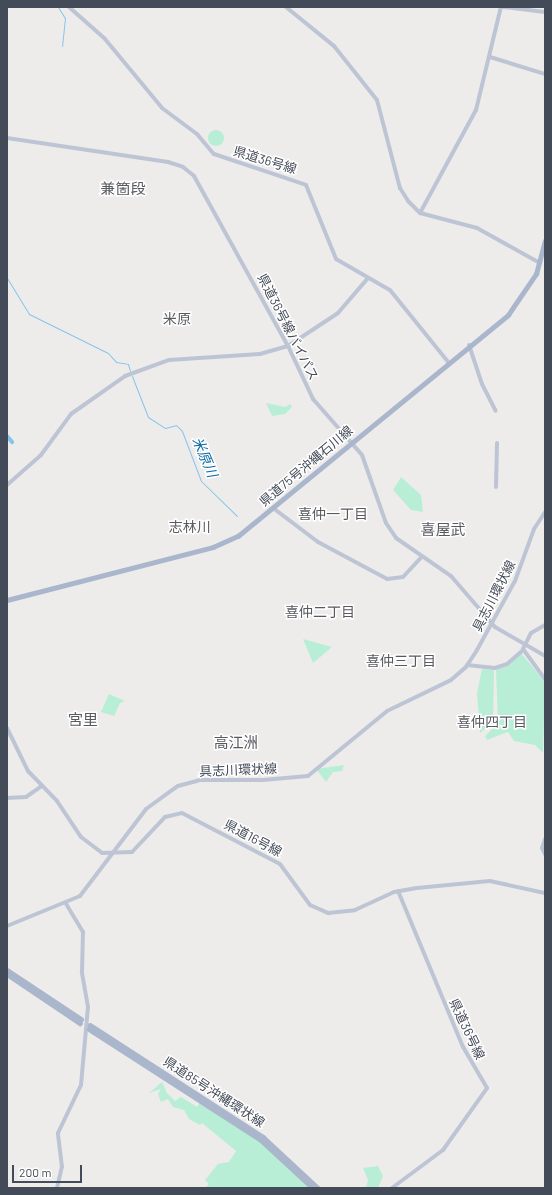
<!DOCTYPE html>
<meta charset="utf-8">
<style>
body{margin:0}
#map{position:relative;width:552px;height:1195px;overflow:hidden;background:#eeeceb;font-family:Barlow,"Noto Sans JP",sans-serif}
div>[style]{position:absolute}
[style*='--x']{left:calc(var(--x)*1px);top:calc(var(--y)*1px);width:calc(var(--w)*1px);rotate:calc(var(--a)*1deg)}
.green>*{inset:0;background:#b8eed5}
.round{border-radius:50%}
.stream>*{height:1px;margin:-0.5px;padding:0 0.5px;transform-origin:0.5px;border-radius:0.5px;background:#84c5eb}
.river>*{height:4px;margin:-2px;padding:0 2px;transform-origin:2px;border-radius:2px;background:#84c5eb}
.secondary>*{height:4px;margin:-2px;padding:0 2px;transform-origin:2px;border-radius:2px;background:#bdc5d5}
.primary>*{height:4.5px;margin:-2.25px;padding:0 2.25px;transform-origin:2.25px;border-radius:2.25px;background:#aab6cb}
span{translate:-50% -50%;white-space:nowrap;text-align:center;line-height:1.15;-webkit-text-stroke:3px #fff;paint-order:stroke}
.street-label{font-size:13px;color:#444b58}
.neighbourhood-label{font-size:14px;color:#585a60}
.water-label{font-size:14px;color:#0c6ca4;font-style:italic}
.quarter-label{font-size:15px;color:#585a60}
.frame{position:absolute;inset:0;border:8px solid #444b58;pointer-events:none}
.scale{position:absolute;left:12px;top:1165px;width:70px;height:18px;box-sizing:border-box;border:2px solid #444b58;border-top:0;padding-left:5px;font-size:12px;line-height:14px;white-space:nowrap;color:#444b58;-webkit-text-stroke:3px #fff;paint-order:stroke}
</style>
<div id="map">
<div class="green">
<i class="round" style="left:208px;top:130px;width:16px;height:16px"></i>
<i style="clip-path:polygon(266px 403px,285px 407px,290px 404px,292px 407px,285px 414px,272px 416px)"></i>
<i style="clip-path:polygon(401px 477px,421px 495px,423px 512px,411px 510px,393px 490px)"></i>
<i style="clip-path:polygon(303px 639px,332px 647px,313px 663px)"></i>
<i style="clip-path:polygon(521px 653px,545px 682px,543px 753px,535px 745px,514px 741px,508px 732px,487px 740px,485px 736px,498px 723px,496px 670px,508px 666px)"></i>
<i style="clip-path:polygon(482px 669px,494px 670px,493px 722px,480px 733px,477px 693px)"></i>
<i style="clip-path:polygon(109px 694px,125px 701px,120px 703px,114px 716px,101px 712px)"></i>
<i style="clip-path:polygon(344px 765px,342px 771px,333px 772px,326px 782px,316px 769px)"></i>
<i style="clip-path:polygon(162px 1082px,167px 1093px,175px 1101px,181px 1097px,197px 1107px,201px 1101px,258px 1140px,309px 1188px,205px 1188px,209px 1184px,205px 1180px,218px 1164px,229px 1162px,236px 1151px,202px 1123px,200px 1125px,189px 1119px,184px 1110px,173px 1107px,168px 1099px,161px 1102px,158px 1094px,161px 1089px,149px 1093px)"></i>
<i style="clip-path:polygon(378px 1166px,383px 1176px,378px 1188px,366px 1188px,368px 1180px,363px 1168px)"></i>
</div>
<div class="stream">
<i style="--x:58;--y:7;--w:13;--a:58"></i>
<i style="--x:65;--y:18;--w:28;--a:96"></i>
<i style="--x:7;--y:278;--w:42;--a:58.6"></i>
<i style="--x:29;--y:314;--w:88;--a:26.3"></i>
<i style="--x:108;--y:353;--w:12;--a:48"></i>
<i style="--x:116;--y:362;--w:12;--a:9"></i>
<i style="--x:128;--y:364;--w:7;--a:74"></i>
<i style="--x:132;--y:376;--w:44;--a:68.7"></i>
<i style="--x:148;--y:417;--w:20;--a:33"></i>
<i style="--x:165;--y:428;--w:11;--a:-15"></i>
<i style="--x:176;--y:425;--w:8;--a:45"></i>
<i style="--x:182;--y:431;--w:53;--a:69.2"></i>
<i style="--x:201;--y:481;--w:50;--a:44.2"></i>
</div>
<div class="river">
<i style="--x:7;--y:436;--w:8;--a:50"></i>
</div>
<div class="secondary">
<i style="--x:69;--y:7;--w:48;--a:41.6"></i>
<i style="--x:105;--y:39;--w:89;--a:50.4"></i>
<i style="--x:162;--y:108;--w:44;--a:36.6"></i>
<i style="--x:197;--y:134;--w:26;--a:50"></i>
<i style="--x:214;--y:154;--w:97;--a:18.6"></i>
<i style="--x:306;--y:185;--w:80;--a:67.9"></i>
<i style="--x:336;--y:259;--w:62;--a:29.9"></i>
<i style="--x:390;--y:290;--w:92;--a:51.1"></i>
<i style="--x:286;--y:7;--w:62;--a:39.1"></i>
<i style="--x:334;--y:46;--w:69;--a:51.5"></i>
<i style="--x:377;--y:100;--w:91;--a:75.4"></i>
<i style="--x:400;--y:188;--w:15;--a:58"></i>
<i style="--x:408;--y:201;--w:17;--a:45"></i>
<i style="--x:420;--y:213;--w:59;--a:14.7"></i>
<i style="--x:477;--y:228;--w:72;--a:29.1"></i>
<i style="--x:503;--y:7;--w:42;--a:6.8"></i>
<i style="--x:490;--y:57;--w:58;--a:17.2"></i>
<i style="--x:7;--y:138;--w:163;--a:8.5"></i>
<i style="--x:168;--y:162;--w:16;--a:18"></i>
<i style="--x:183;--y:167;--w:14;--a:39"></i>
<i style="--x:194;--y:176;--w:194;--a:61.1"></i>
<i style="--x:288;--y:346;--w:59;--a:64.7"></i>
<i style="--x:313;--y:399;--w:74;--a:48.8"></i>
<i style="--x:362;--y:455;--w:72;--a:70.6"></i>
<i style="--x:386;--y:523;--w:18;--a:56"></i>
<i style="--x:396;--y:538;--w:67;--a:34.6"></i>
<i style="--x:451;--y:576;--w:67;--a:49.2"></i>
<i style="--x:495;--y:627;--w:58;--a:30.1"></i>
<i style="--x:420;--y:213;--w:117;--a:-61.5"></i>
<i style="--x:476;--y:110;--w:106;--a:-76.4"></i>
<i style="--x:469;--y:345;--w:41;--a:71.6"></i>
<i style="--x:482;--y:384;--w:30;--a:63"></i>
<i style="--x:7;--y:485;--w:45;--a:-41.4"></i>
<i style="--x:41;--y:455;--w:51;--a:-53.8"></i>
<i style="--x:71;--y:414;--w:66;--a:-35.1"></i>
<i style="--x:125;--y:376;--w:47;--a:-20"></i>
<i style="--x:169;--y:360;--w:91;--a:-3.8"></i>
<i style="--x:260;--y:354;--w:29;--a:-16"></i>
<i style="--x:288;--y:346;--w:60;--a:-33.4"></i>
<i style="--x:338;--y:313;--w:46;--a:-49.4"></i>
<i style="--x:496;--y:487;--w:44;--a:-88.7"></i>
<i style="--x:273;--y:508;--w:56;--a:37.1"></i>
<i style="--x:318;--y:542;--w:78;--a:28.2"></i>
<i style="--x:387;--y:579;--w:16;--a:-7"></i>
<i style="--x:403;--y:577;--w:26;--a:-47"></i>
<i style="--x:545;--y:625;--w:16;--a:150"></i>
<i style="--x:531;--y:633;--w:18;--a:117"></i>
<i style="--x:523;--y:649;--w:37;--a:54"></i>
<i style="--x:467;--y:665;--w:28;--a:6"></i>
<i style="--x:495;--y:668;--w:13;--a:-18"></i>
<i style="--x:507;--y:664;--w:21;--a:-41"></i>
<i style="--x:7;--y:728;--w:48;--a:64"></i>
<i style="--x:28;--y:771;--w:42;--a:46"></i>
<i style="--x:57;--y:801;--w:43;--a:56.3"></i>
<i style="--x:81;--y:837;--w:26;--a:37"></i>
<i style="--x:102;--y:853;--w:30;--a:-2"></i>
<i style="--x:132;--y:852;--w:48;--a:-46.7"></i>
<i style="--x:165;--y:817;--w:17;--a:-13"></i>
<i style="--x:182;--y:813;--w:110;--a:27.5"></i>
<i style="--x:280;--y:864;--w:51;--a:53.8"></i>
<i style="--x:310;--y:905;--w:20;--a:24"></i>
<i style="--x:328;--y:913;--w:27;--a:-6"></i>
<i style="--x:355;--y:910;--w:43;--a:-24.8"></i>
<i style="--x:394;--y:892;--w:23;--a:-10"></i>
<i style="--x:417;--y:888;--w:73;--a:-5.5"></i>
<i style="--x:490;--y:881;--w:56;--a:12.3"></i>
<i style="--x:7;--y:798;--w:19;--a:-3"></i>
<i style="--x:26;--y:797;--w:19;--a:-35"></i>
<i style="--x:545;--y:839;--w:9;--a:108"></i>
<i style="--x:542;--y:848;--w:7;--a:63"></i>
<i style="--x:7;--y:926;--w:79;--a:-22.3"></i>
<i style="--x:80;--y:896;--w:109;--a:-52.8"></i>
<i style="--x:146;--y:809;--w:39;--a:-36"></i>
<i style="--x:178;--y:786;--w:23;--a:-15"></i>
<i style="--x:200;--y:780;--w:63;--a:0"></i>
<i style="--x:263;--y:780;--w:45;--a:-5.1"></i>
<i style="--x:308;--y:776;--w:102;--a:-39.4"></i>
<i style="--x:387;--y:711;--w:71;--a:-25.8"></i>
<i style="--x:451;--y:680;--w:20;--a:-41"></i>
<i style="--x:466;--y:667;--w:20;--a:-57"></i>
<i style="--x:477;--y:650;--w:79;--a:-61.2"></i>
<i style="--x:515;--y:581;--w:55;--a:-69.9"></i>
<i style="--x:534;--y:529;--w:20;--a:-57"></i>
<i style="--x:57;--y:1188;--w:22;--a:-77"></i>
<i style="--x:62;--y:1167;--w:34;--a:-97"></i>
<i style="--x:58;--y:1133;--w:53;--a:-64.4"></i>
<i style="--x:81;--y:1085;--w:78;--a:-84.9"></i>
<i style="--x:88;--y:1007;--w:36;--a:-100"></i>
<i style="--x:82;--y:972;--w:40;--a:-88.6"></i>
<i style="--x:83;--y:932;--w:33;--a:-121"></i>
<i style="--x:392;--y:1188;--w:64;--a:-36.7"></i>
<i style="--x:443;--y:1150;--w:76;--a:-54.6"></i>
<i style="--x:487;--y:1088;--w:48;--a:-120.3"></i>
<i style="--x:463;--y:1047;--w:169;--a:-112.6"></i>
</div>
<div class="primary">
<i style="--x:7;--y:600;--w:213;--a:-14.4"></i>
<i style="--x:213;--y:547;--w:27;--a:-24"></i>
<i style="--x:238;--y:536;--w:349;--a:-39.3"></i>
<i style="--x:508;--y:315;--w:50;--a:-55.7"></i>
<i style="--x:536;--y:274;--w:34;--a:-75"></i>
<i style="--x:7;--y:970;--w:89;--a:33.5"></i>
<i style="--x:7;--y:974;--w:88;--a:33.9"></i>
<i style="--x:90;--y:1025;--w:206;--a:32.9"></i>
<i style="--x:263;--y:1137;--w:75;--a:42.8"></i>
<i style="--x:89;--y:1029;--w:203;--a:32.8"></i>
<i style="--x:260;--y:1139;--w:72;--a:42.8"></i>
</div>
<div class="street-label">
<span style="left:265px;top:160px;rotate:17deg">県道36号線</span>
<span style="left:288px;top:327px;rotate:63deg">県道36号線バイパス</span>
<span style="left:306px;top:466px;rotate:-40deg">県道75号沖縄石川線</span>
<span style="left:494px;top:596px;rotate:-63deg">具志川環状線</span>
<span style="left:238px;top:770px;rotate:-2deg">具志川環状線</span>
<span style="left:253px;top:838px;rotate:28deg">県道16号線</span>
<span style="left:467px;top:1029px;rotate:65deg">県道36号線</span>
<span style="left:214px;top:1092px;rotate:33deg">県道85号沖縄環状線</span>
</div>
<div class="neighbourhood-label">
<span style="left:177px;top:319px">米原</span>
<span style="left:333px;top:514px">喜仲一丁目</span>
<span style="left:190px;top:527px">志林川</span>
<span style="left:320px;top:612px">喜仲二丁目</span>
<span style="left:401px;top:661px">喜仲三丁目</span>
<span style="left:492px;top:722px">喜仲四丁目</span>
</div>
<div class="water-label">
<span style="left:205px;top:457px;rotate:67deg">米原川</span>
</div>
<div class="quarter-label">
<span style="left:123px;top:189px">兼箇段</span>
<span style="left:443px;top:530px">喜屋武</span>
<span style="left:83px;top:720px">宮里</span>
<span style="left:236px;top:743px">高江洲</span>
</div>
<div class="frame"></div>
<div class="scale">200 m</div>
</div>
